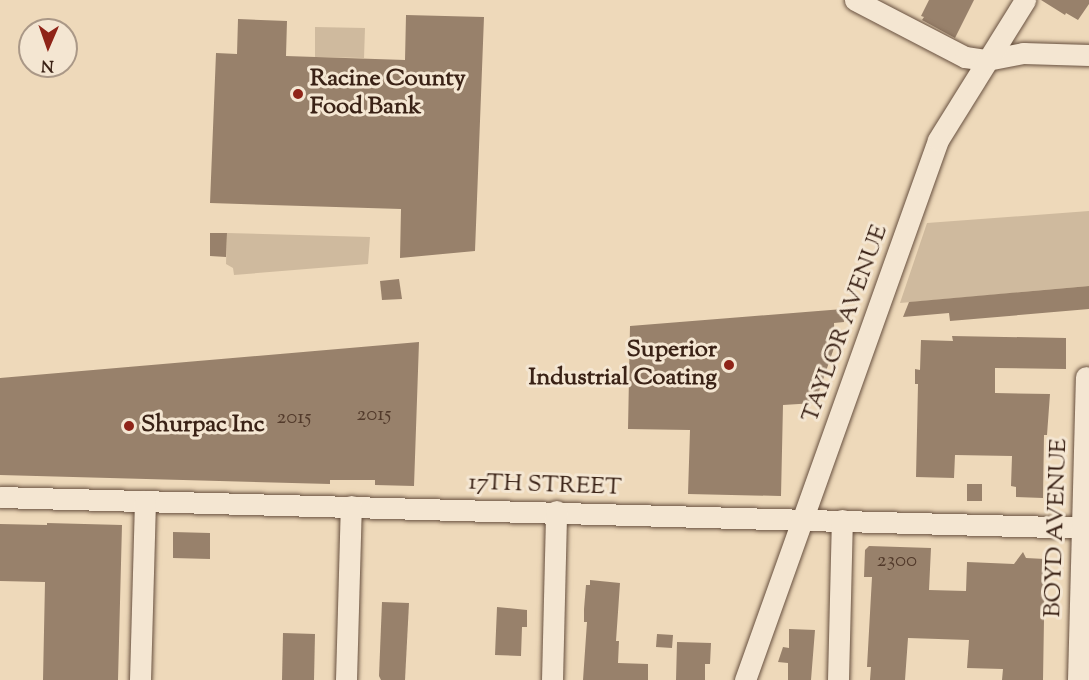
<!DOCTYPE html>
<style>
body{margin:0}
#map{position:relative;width:1089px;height:680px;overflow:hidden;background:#eed9ba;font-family:"Sorts Mill Goudy",serif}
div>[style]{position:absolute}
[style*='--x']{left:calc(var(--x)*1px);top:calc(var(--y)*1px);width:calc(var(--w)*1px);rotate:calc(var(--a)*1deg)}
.green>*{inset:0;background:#cfba9e}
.building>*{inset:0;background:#98816b}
.roads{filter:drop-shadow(0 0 2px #67503f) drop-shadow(0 0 2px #67503f)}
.minor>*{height:21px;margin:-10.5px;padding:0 10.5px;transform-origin:10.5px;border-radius:10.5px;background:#f4e6d2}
.dots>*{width:16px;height:16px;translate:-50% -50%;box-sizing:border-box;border:3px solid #f4e6d2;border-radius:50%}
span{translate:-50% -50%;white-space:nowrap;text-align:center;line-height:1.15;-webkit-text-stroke:6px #f4e6d2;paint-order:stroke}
.number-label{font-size:21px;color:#523a2b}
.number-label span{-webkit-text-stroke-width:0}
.poi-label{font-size:24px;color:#3a2216;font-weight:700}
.left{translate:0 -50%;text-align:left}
.right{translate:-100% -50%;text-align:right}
.street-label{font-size:24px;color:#3a2216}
.north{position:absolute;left:18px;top:18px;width:60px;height:60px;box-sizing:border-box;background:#f4e6d2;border:2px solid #aa9887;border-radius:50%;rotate:182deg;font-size:16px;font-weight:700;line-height:24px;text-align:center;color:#3a2216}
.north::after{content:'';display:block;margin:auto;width:21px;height:27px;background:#8f2418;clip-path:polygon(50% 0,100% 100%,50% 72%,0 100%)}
</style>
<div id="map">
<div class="green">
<i style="clip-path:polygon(315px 27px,365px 28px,364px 58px,315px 57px)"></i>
<i style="clip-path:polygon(1089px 211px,1089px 286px,900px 303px,927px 223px)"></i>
<i style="clip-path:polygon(227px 233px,370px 237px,368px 264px,234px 275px,233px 268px,226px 264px)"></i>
</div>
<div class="building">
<i style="clip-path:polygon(929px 0,974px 0,955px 38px,922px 20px,924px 17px,921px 16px)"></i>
<i style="clip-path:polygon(1041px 0,1089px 0,1089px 4px,1078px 20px,1066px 13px,1065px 15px)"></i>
<i style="clip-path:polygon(406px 15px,484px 17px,475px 251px,400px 258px,401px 209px,210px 203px,216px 53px,237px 54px,238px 19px,287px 21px,286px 56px,405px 60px)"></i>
<i style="clip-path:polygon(210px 233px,227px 233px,226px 257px,210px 256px)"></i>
<i style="clip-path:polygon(399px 279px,402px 299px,382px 300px,380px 281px)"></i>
<i style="clip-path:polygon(1089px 286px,1089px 309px,950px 321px,949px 313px,903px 317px,909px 302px)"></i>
<i style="clip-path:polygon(843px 309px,844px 322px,834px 323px,835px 345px,815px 403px,783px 405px,781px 496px,688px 494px,690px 430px,628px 429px,630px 326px)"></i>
<i style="clip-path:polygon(952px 336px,1066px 338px,1066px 369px,995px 368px,995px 393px,1050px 394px,1047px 435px,1044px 435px,1043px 498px,1016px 497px,1016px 487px,1011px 486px,1012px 456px,955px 455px,954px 478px,916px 477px,918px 384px,915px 384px,915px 369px,920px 370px,921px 340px,953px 341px)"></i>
<i style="clip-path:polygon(419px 342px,414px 486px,375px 485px,375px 480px,330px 480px,330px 484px,0 475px,0 378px)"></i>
<i style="clip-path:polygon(967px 484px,982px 484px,982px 501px,967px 501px)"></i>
<i style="clip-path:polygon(47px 523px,122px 525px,118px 680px,43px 680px,45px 582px,0 581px,0 524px,47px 525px)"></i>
<i style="clip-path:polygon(173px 532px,210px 533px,210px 559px,173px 558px)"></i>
<i style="clip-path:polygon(869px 546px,931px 548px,929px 590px,966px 591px,967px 562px,1014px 564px,1023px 552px,1026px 558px,1045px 559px,1043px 680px,1002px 680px,1003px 669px,967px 668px,969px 640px,908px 638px,905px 680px,870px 680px,871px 667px,867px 667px,872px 577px,864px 577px,865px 550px)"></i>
<i style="clip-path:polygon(590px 580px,620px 583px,616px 641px,619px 641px,618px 663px,648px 664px,648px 680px,583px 680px,587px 622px,584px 622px,584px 609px,586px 585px,590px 585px)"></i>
<i style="clip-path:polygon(382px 602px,409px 603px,405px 680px,381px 680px,379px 676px)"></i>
<i style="clip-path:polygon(497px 607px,527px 610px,527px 627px,522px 627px,521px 656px,495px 655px)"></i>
<i style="clip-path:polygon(789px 629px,815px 630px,811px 680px,788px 680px,788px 663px,778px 662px,783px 647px,789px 648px)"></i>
<i style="clip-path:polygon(283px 633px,315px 634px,314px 680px,282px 680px)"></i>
<i style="clip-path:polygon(657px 634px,673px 635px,672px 648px,656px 647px)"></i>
<i style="clip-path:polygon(677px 642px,711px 643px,710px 664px,705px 664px,705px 680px,676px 680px)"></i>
</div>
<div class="roads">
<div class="minor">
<i style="--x:855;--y:0;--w:124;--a:27.4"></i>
<i style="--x:965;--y:57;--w:22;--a:8"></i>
<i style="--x:987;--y:60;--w:37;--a:-11"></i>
<i style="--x:1023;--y:53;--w:66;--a:1.7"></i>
<i style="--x:0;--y:497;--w:1089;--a:1.63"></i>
<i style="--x:140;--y:680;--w:179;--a:-88.4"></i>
<i style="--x:346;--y:680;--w:174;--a:-88.4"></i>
<i style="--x:552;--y:680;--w:169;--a:-88.6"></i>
<i style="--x:745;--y:680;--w:573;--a:-70.33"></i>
<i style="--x:938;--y:140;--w:165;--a:-58.1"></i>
<i style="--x:838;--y:680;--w:160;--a:-88.6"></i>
<i style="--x:1078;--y:680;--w:303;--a:-88.5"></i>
</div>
</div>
<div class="dots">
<i style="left:298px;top:94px;background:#8f2418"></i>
<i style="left:729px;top:365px;background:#8f2418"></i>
<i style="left:129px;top:426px;background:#8f2418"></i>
</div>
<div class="number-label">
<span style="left:374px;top:415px">2015</span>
<span style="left:294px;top:418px">2015</span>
<span style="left:897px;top:561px">2300</span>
</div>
<div class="poi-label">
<span class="left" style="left:310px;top:94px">Racine County<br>Food Bank</span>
<span class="right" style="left:717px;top:365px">Superior<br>Industrial Coating</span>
<span class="left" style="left:141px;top:426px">Shurpac Inc</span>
</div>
<div class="street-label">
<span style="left:846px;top:324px;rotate:-70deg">TAYLOR AVENUE</span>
<span style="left:545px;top:486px;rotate:2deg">17TH STREET</span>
<span style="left:1057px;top:528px;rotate:-88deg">BOYD AVENUE</span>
</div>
<div class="north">N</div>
</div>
